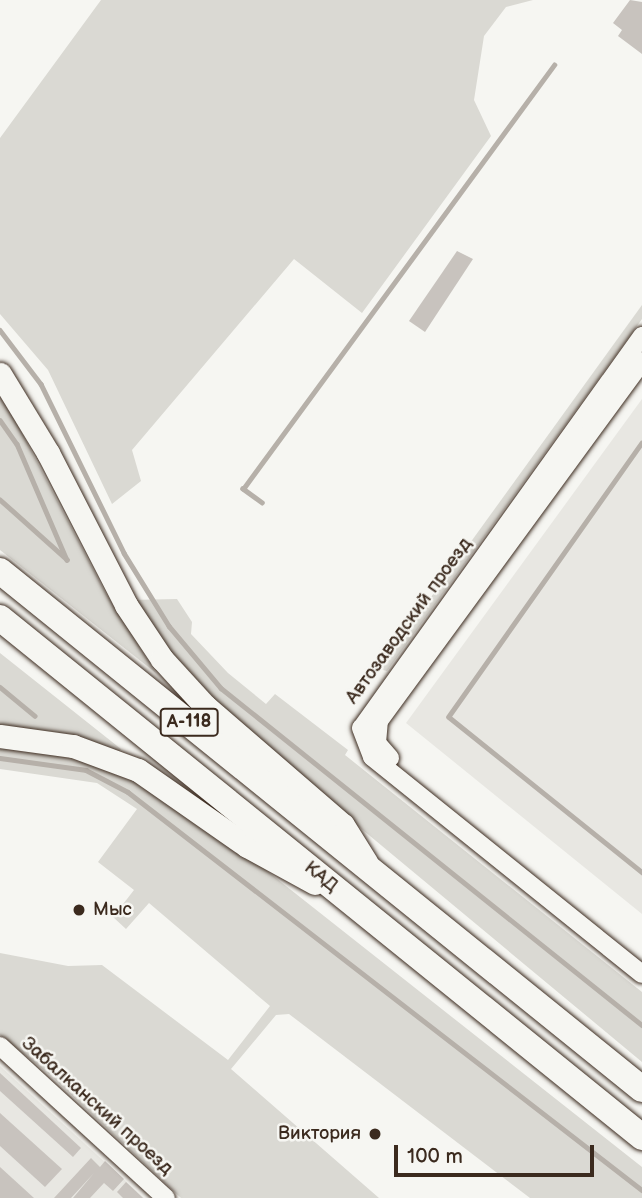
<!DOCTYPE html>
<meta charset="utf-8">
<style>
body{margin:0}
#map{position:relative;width:642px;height:1198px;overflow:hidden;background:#f6f6f2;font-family:"Balsamiq Sans",sans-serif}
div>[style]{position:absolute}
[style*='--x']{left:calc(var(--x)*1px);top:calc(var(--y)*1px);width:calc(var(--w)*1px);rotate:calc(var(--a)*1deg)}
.built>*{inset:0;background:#e8e7e2}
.green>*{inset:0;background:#dad9d3}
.stream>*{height:4.5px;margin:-2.25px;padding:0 2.25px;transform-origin:2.25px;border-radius:2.25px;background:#b6b0a9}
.building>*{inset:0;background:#c8c3be}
.roads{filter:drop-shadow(0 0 2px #3b2a1e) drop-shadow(0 0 2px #3b2a1e)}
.minor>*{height:18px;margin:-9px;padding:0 9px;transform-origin:9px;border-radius:9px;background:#f6f6f2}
.major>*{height:23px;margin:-11.5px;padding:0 11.5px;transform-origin:11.5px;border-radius:11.5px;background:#f6f6f2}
.highway>*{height:26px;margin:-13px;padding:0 13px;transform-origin:13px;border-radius:13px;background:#f6f6f2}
.dots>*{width:19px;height:19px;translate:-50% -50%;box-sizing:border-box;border:4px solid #f6f6f2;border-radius:50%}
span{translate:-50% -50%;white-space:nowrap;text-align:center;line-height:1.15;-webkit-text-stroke:5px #f6f6f2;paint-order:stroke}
.shield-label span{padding:2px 5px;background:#f6f6f2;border:2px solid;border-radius:5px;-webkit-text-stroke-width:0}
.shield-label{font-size:18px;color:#3b2a1e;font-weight:700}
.street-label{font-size:19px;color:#3b2a1e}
.poi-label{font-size:19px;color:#3b2a1e}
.left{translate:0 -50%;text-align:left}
.right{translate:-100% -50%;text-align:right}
.scale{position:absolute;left:394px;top:1145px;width:200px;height:32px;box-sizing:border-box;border:4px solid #3b2a1e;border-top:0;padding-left:9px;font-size:21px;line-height:24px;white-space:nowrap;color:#3b2a1e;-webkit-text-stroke:5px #f6f6f2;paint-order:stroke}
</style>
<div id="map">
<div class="built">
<i style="clip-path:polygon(642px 399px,642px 914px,406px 723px)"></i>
<i style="clip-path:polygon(0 1066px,144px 1198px,0 1198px)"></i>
</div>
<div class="green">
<i style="clip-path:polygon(101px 0,533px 0,506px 7px,484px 36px,474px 100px,491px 136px,362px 313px,294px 259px,132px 450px,141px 481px,112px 504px,48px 370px,0 314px,0 138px)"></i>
<i style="clip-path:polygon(642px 305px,642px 319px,387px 671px,379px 669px)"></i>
<i style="clip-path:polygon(0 391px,105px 592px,156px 673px,0 550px)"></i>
<i style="clip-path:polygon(177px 599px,192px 622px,191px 634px,228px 673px,266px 704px,275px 694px,348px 750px,345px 755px,642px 992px,642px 1062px,228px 718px,176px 666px,130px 600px)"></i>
<i style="clip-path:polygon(0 653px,121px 749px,118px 753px,57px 732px,0 727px)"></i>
<i style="clip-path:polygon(0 744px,112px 767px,196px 815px,642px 1167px,642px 1198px,530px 1198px,289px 1014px,276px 1015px,231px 1069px,379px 1198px,181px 1198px,50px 1075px,0 1035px,0 953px,68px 966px,102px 965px,228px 1060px,270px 1006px,149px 903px,126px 929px,113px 917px,134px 890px,98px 862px,137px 809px,97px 783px,0 769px)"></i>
</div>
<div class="stream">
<i style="--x:0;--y:330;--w:68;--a:52.8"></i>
<i style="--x:41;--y:384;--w:188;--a:63.8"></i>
<i style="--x:124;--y:553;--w:86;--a:58.3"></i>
<i style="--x:169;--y:626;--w:81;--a:50"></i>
<i style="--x:221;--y:688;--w:539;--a:38.68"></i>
<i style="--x:0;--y:420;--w:29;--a:55"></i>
<i style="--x:17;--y:444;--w:126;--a:66.7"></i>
<i style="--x:67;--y:560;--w:90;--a:-138.2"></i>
<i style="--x:642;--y:443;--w:335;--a:125.2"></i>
<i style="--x:449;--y:717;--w:248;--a:38.8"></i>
<i style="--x:262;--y:503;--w:24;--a:-144"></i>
<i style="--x:243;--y:489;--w:526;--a:-53.74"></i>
<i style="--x:0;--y:687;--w:45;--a:39.6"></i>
<i style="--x:0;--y:758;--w:87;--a:7.9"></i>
<i style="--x:86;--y:770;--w:47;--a:27.6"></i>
<i style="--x:128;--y:792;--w:650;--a:37.75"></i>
</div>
<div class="building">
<i style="clip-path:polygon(630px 0,642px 2px,642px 54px,618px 36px,622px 30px,613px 23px)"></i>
<i style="clip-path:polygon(457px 251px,473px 259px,425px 332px,409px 321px)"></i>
<i style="clip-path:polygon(0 1073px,81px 1148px,73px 1157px,0 1091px)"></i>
<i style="clip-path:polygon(0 1113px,62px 1169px,45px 1187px,0 1146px)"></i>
<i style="clip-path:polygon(91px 1158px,100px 1167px,105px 1161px,124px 1179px,113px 1191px,104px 1183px,90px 1198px,73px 1198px,94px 1173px,71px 1198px,54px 1198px)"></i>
<i style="clip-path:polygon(0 1167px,34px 1198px,0 1198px)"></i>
<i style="clip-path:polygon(126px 1182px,143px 1198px,123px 1198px,117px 1192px)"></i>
</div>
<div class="roads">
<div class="minor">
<i style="--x:642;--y:336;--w:482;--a:125.6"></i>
<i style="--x:361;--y:728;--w:31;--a:69"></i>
<i style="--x:372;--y:757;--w:346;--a:38.8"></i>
<i style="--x:390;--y:758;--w:20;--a:-131"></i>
<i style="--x:377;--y:743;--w:22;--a:-85"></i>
<i style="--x:379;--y:721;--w:446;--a:-53.8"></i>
<i style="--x:0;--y:1046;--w:225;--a:42.5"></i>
</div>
<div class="major">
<i style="--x:0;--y:374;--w:92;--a:58.7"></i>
<i style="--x:48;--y:453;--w:171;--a:62.8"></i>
<i style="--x:126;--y:605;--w:65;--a:56.3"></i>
<i style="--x:162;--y:659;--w:64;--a:47.5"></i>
<i style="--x:205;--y:706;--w:182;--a:40.8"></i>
<i style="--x:343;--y:825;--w:44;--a:58.1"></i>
<i style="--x:0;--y:736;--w:74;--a:7.8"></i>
<i style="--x:73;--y:746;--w:69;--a:20.3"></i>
<i style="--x:138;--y:770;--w:133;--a:34.9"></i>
<i style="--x:247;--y:846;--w:77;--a:28.6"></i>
</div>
<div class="highway">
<i style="--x:0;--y:571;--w:825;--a:38.9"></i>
<i style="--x:0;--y:618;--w:826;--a:38.95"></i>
</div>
</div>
<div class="dots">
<i style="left:79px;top:910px;background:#3b2a1e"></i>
<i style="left:375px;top:1134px;background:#3b2a1e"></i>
</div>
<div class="shield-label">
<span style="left:189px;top:722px">А-118</span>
</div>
<div class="street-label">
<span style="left:409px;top:621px;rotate:-54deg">Автозаводский проезд</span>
<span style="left:321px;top:877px;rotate:39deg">КАД</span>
<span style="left:97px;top:1106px;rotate:42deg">Забалканский проезд</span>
</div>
<div class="poi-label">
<span class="left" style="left:93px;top:910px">Мыс</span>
<span class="right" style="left:361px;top:1134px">Виктория</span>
</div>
<div class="scale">100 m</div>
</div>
